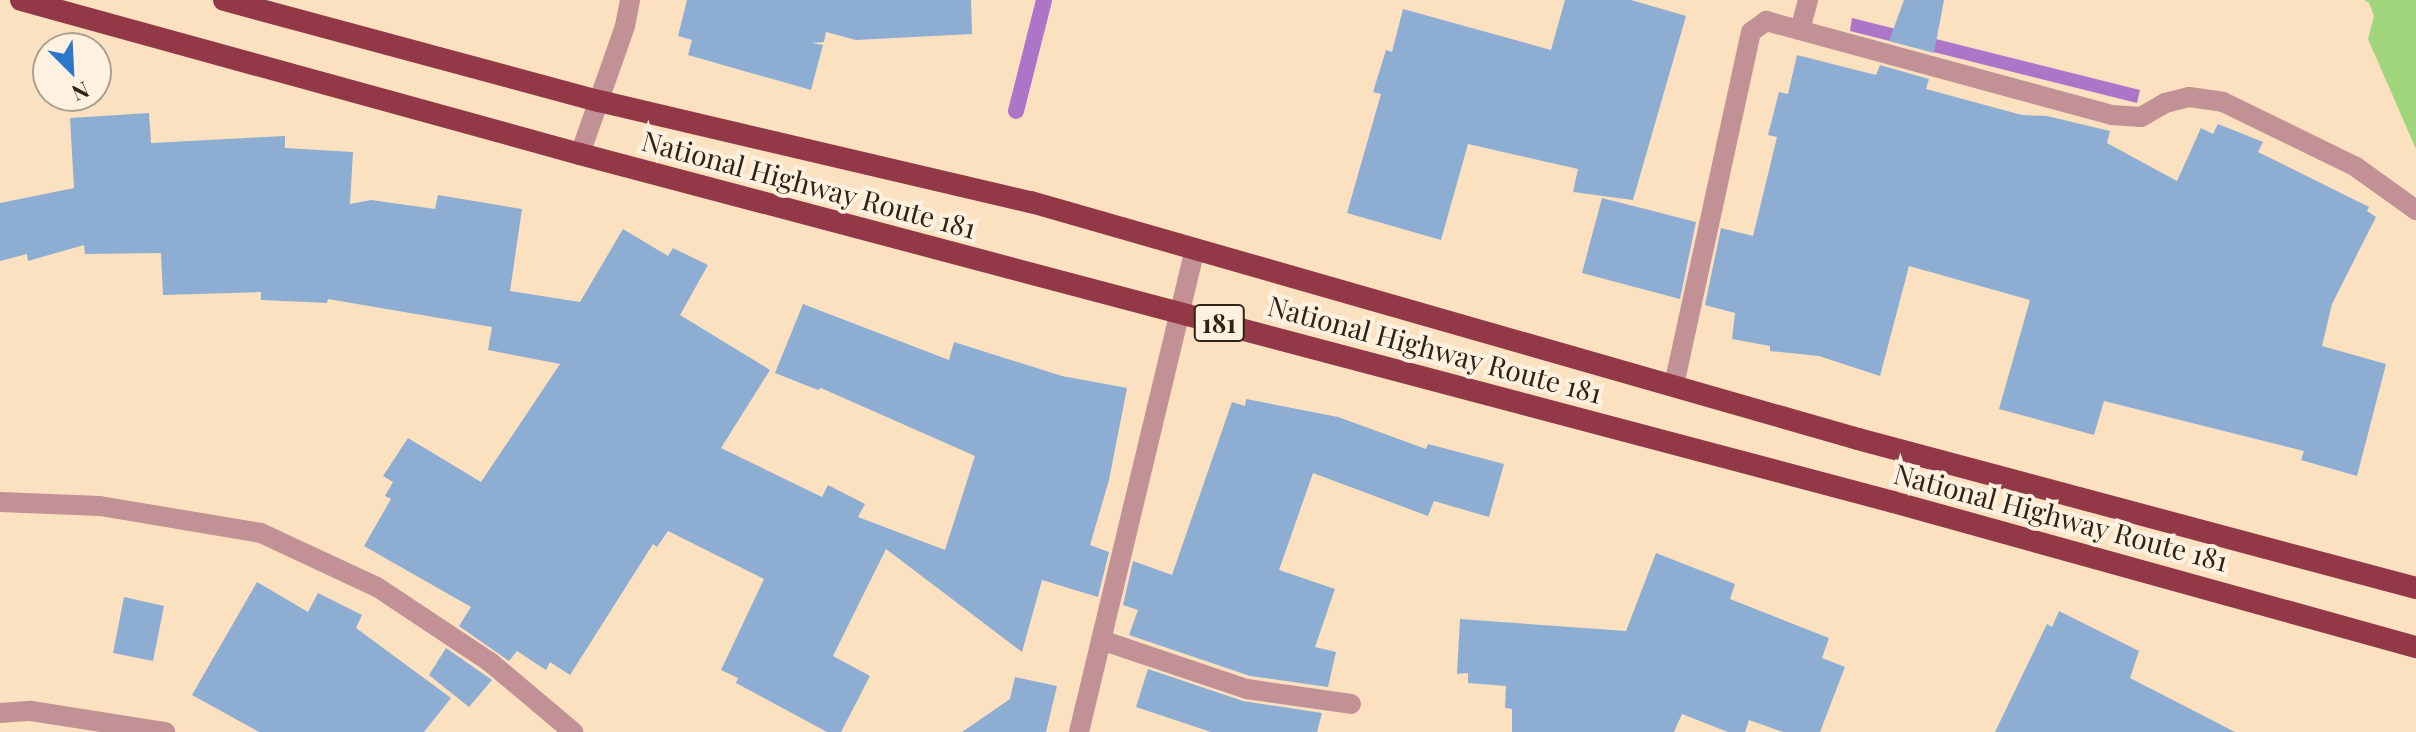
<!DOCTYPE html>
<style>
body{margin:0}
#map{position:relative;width:2416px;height:732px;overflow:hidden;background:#fbe1c0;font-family:"Playfair Display",serif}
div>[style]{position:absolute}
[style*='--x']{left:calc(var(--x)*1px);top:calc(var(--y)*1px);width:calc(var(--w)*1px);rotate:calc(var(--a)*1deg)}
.green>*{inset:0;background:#a1d57c}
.water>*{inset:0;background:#ac75c8}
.stream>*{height:16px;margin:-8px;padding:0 8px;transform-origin:8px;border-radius:8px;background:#ac75c8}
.building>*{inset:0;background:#8eadd3}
.service>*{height:20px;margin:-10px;padding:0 10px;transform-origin:10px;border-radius:10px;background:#c29195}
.minor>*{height:20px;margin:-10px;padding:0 10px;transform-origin:10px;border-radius:10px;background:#c29195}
.trunk>*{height:22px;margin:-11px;padding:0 11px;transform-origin:11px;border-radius:11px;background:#933847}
span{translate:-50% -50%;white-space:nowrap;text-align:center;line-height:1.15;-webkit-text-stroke:8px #fef1e0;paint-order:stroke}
.shield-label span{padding:2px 6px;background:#fef1e0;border:2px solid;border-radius:6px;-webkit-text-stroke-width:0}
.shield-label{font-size:26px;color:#2f2313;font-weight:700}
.street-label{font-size:28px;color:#2f2313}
.north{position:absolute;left:32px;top:32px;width:80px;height:80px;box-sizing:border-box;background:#fef1e0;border:2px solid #ab9f8e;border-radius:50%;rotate:156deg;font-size:22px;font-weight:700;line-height:32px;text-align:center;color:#2f2313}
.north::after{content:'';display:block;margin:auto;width:28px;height:36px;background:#2d77c8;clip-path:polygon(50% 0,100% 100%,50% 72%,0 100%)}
</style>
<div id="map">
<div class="green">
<i style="clip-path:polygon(2364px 0,2416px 0,2416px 149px,2368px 39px,2374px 16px,2369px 3px)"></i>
</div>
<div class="water">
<i style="clip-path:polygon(1852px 18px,2140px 90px,2137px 103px,1850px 31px)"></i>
</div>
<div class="stream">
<i style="--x:1016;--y:111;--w:114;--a:-75.8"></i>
</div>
<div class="building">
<i style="clip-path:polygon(687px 0,971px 0,972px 34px,856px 40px,826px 32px,824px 42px,812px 43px,823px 45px,811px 90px,688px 55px,692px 40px,678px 36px)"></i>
<i style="clip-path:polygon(1565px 0,1631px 0,1686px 16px,1633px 200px,1573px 192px,1578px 169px,1468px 144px,1441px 240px,1347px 213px,1381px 94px,1373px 92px,1386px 50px,1392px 52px,1403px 9px,1551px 50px)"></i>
<i style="clip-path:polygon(1904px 0,1944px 0,1934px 53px,1889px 41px)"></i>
<i style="clip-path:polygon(1797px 55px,1876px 75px,1880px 65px,1929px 79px,1926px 89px,2022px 115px,2047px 116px,2110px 131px,2107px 143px,2177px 181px,2201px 128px,2213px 134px,2218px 124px,2263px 142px,2258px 152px,2369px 207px,2367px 211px,2376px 217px,2332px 304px,2322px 346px,2386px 364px,2357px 476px,2301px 460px,2304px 451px,2104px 401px,2094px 435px,1999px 409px,2030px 300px,1909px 266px,1880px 376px,1819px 356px,1770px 351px,1770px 346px,1732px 339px,1735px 313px,1705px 305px,1721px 228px,1753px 236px,1777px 137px,1768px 135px,1779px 92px,1788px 94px)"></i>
<i style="clip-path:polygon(149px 113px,151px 143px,285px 136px,285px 148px,353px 152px,350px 204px,371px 200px,435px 209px,438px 195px,522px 209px,510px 291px,580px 302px,623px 229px,668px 256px,673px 248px,708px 265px,680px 315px,770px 370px,721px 448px,822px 497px,828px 485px,865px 504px,858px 517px,945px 550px,975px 456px,821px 388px,818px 390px,775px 373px,803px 304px,949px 360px,954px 342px,1062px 376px,1127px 388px,1109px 480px,1090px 545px,1109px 552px,1098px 597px,1042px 580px,1022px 652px,886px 549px,833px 656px,870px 676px,841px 732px,827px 732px,736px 683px,738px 678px,721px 670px,764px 579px,668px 531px,657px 547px,653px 544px,570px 675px,550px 662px,546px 670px,517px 651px,509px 661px,459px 626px,471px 607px,364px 546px,391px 499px,385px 496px,393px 482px,383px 476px,408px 438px,481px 482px,560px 364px,488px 350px,492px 327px,328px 299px,327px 303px,261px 300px,261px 292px,163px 295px,161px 253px,85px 254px,84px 245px,28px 261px,27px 254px,0 261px,0 203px,74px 188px,70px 118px)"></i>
<i style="clip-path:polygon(1602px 198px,1696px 222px,1680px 299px,1582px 273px)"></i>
<i style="clip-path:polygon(1246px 399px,1338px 417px,1426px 449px,1428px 444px,1504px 464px,1489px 517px,1434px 501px,1428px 516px,1313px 473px,1279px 570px,1335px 589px,1315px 647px,1336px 652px,1328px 687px,1250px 676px,1129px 635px,1138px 610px,1123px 605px,1133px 561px,1172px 575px,1232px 402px,1245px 406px)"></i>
<i style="clip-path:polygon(1656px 553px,1735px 584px,1730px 599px,1829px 638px,1822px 658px,1845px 667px,1820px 732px,1783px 732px,1749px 720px,1745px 732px,1728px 732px,1682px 714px,1674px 732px,1512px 732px,1512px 709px,1505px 708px,1506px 686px,1468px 683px,1468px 673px,1457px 674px,1460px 619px,1626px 631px)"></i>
<i style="clip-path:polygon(257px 582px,308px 612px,318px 593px,362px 615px,356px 628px,451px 698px,424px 732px,259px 732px,192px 695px)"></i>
<i style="clip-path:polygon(124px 597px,164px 606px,153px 661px,113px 653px)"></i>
<i style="clip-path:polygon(2059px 611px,2139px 651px,2130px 678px,2235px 732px,1995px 732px,2047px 624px,2052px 627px)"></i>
<i style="clip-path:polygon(446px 648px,492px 680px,469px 707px,429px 675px)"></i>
<i style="clip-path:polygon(1148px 669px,1243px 701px,1322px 713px,1317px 732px,1211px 732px,1136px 707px)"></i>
<i style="clip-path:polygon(1015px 677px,1057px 686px,1046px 732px,962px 732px,1010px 699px)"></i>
</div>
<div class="service">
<i style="--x:1101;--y:640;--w:154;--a:18.6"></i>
<i style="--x:1247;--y:689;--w:105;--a:8.2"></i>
</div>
<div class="minor">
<i style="--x:1800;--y:30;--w:31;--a:-75"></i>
<i style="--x:580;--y:154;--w:136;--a:-70.6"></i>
<i style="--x:625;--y:26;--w:26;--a:-79"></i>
<i style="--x:1674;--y:385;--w:361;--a:-77.7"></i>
<i style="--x:1751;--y:32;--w:19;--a:-36"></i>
<i style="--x:1766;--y:21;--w:359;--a:15.2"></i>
<i style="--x:2112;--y:115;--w:29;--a:4"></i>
<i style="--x:2141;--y:117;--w:28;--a:-30"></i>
<i style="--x:2165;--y:103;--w:25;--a:-14"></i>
<i style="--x:2189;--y:97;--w:34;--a:8"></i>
<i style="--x:2223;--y:102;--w:148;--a:26"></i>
<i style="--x:2356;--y:167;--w:74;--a:35.6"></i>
<i style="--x:0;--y:502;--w:100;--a:2.3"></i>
<i style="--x:100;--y:506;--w:163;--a:9.5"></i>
<i style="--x:261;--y:533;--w:128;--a:25"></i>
<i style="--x:377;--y:587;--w:136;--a:33.6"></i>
<i style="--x:490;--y:662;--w:109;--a:40.1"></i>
<i style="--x:0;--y:713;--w:31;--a:-4"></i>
<i style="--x:31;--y:711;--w:136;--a:8.9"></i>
<i style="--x:1079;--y:732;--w:497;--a:-76.5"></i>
</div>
<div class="trunk">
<i style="--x:21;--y:0;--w:580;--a:15.4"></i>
<i style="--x:580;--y:154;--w:1358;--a:14.84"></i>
<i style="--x:1893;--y:502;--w:543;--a:15.5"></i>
<i style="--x:224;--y:0;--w:388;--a:15.1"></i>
<i style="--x:599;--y:101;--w:444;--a:13.2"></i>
<i style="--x:1031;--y:202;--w:860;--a:15.99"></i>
<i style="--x:1858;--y:439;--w:578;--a:14.95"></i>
</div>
<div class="shield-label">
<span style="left:1219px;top:323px">181</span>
</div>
<div class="street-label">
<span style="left:809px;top:184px;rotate:15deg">National Highway Route 181</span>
<span style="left:1435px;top:349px;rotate:15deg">National Highway Route 181</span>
<span style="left:2061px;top:517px;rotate:15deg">National Highway Route 181</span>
</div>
<div class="north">N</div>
</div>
